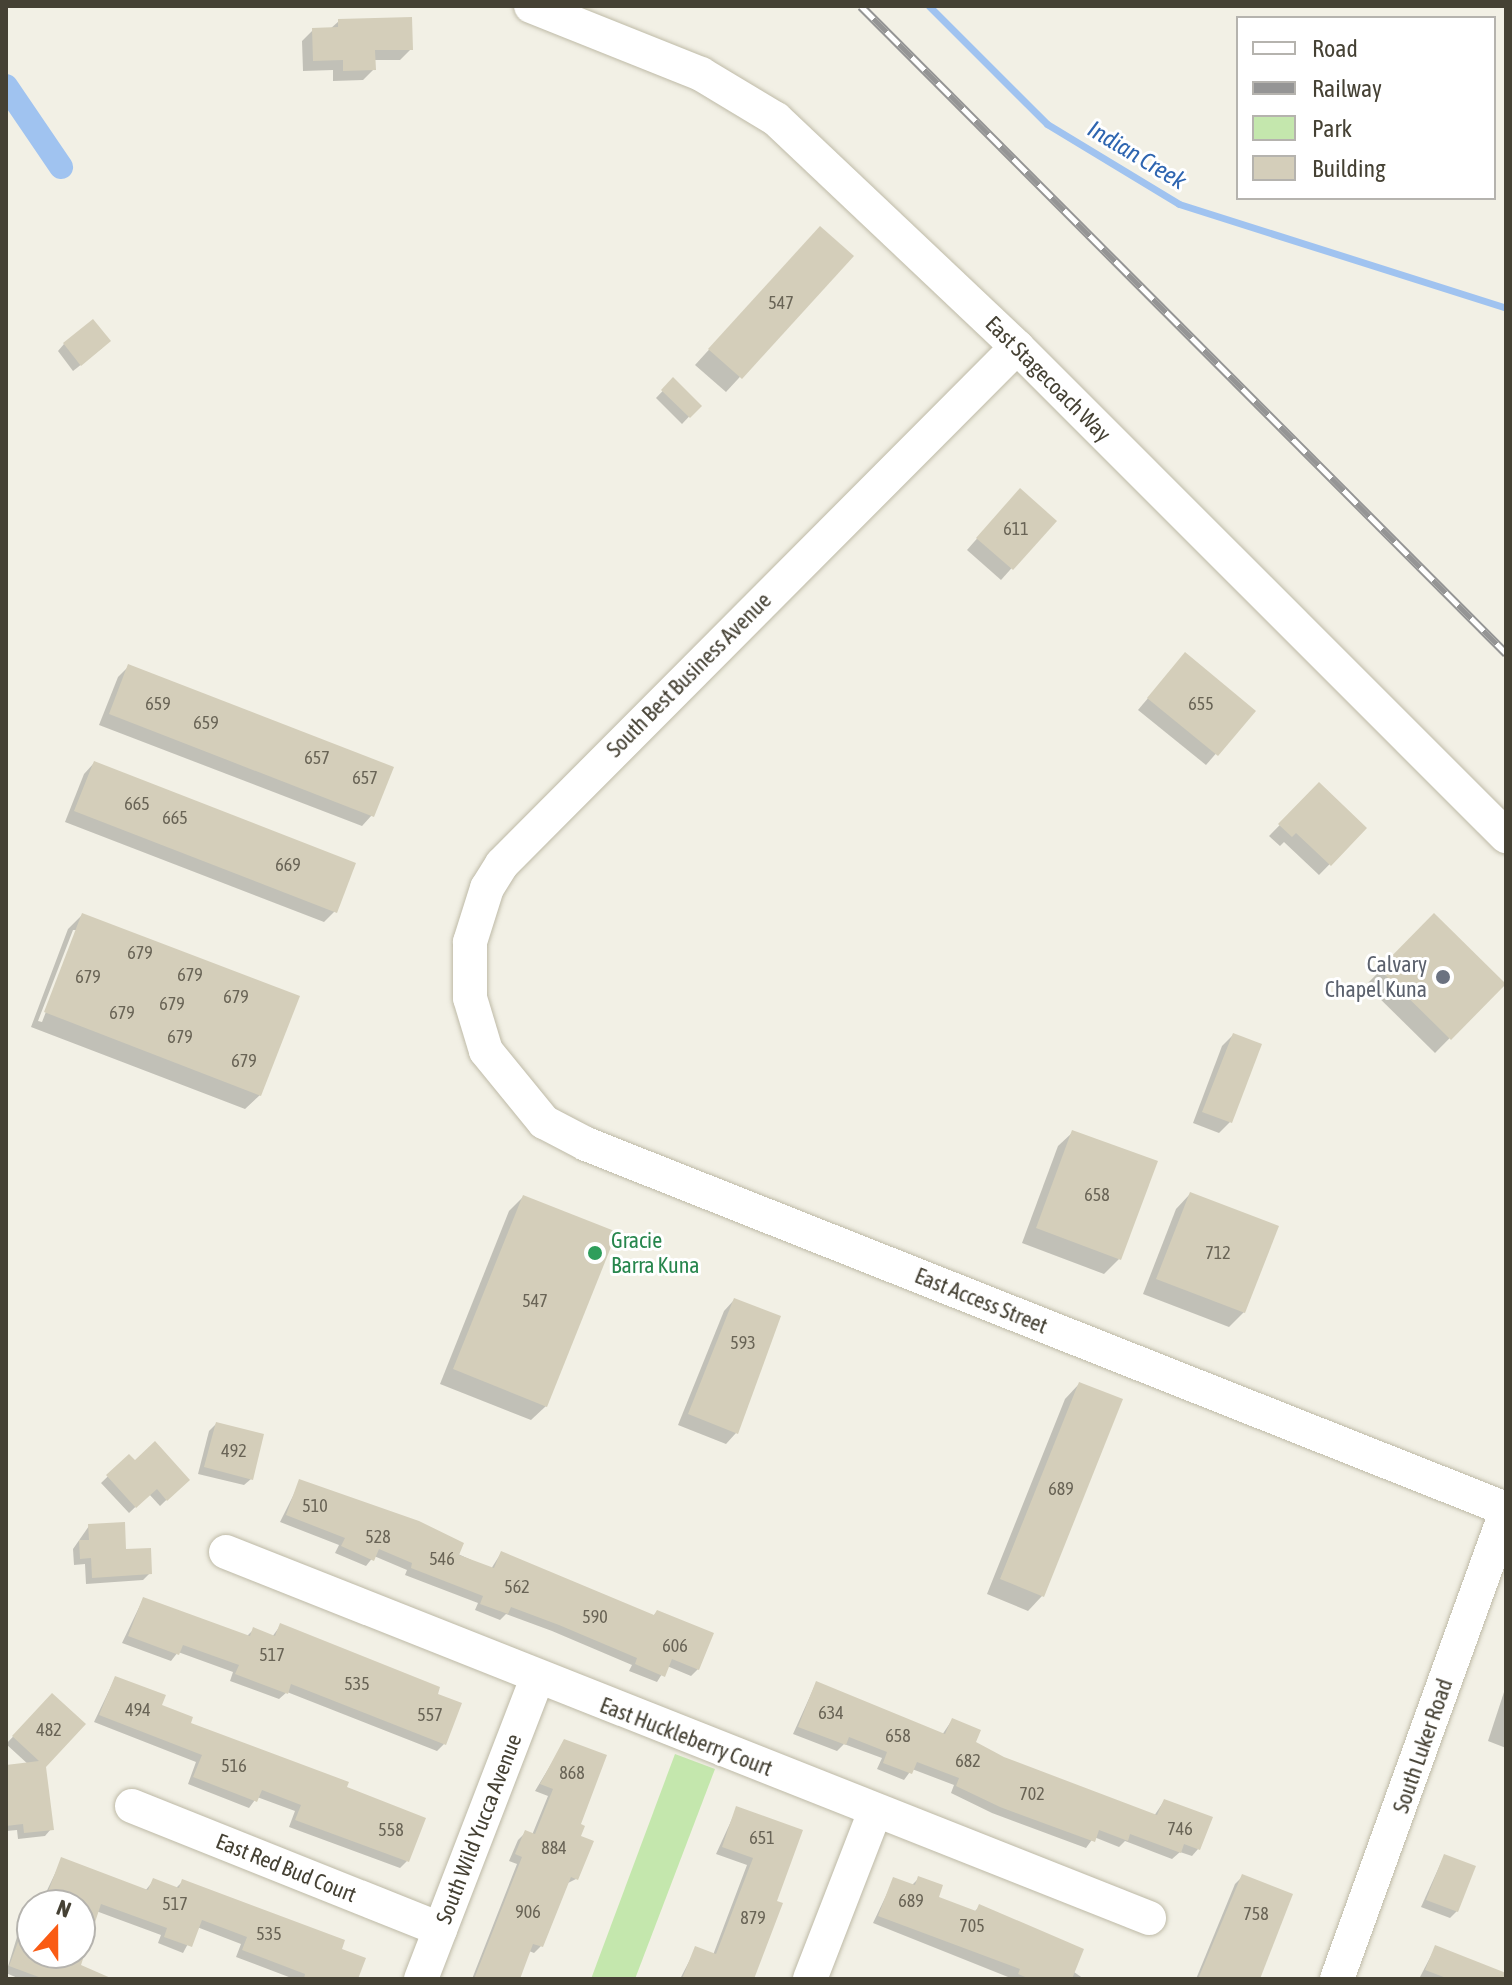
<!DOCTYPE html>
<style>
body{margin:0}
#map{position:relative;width:1512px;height:1985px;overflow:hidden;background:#f2f0e5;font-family:"Asap Condensed",sans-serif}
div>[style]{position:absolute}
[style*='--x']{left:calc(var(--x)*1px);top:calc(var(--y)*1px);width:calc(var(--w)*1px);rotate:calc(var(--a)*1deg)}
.green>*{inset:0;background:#c4e7ad}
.shadow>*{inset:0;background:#0003}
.stream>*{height:7px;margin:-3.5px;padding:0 3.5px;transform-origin:3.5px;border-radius:3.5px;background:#a0c3f0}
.canal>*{height:24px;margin:-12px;padding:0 12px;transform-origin:12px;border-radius:12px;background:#a0c3f0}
.building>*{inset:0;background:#d4ceba}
.roads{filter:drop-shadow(0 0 2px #bebaa7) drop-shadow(0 0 2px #bebaa7)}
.minor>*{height:34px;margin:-17px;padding:0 17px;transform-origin:17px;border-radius:17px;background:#fff}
.rail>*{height:9px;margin-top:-4.5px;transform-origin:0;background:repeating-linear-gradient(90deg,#fff 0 18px,#959595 0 36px);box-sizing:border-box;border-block:2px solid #959595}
.dots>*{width:22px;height:22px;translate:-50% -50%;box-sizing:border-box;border:4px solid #fff;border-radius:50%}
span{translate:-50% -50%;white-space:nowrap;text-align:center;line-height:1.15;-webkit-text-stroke:6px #fff;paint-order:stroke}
.number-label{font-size:18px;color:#696456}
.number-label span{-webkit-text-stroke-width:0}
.street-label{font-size:22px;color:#454134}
.worship-label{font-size:22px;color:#5b616d}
.right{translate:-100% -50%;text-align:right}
.leisure-label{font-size:22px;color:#27864d}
.left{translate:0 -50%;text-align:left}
.water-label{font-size:24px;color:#2e65b0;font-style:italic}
.frame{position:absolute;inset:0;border:8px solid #454134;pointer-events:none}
.legend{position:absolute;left:1236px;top:16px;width:260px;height:184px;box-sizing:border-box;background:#fff;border:2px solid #b5b3ae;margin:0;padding:10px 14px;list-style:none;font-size:24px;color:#454134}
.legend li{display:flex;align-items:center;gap:16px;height:40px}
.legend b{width:40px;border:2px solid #b5b3ae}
.north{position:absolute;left:16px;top:1889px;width:80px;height:80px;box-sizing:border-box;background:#fff;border:2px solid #b5b3ae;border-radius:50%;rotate:21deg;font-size:22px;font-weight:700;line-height:32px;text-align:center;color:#454134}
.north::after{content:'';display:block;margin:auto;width:28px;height:36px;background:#fa5b14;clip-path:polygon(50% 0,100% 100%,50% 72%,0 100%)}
</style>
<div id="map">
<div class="green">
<i style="clip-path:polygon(675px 1754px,715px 1769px,635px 1979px,591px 1979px)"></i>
</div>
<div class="shadow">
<i style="clip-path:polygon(339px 21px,411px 49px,400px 60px,374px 60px,374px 69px,363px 80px,333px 81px,333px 70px,303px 71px,302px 41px,313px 30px,330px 29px)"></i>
<i style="clip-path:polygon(806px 243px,851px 256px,726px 392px,695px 365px)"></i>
<i style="clip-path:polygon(64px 344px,102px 348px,73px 371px,58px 351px)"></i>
<i style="clip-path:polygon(673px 380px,699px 406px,682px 424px,656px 398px)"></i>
<i style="clip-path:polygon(1009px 502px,1054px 521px,1001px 580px,967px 550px)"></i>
<i style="clip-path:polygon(129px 666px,372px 815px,362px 826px,99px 725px,118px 677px)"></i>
<i style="clip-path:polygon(1175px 666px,1253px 711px,1206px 765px,1138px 710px)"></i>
<i style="clip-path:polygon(94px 763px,335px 911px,324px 922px,65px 822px,84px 774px)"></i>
<i style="clip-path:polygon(1319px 785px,1365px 828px,1319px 875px,1284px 842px,1280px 846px,1269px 836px)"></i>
<i style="clip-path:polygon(evenodd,82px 915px,260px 1095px,245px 1109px,31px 1027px,68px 929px,82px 915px,73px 930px,78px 930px,42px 1022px,38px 1021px,73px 930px)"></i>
<i style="clip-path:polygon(1434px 916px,1503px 984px,1435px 1053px,1366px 985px)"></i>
<i style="clip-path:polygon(1233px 1035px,1260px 1045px,1230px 1122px,1219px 1133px,1193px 1123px,1222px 1046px)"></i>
<i style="clip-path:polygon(1073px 1132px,1119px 1259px,1104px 1274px,1022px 1243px,1058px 1146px)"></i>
<i style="clip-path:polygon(1190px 1194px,1244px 1312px,1229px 1327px,1143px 1294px,1176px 1209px)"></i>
<i style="clip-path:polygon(523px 1197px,546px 1406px,531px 1420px,440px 1384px,509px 1211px)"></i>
<i style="clip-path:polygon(734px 1300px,736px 1433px,726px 1444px,678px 1425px,724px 1311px)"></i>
<i style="clip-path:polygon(1079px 1384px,1042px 1596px,1028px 1611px,987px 1594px,1065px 1399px)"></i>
<i style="clip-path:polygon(216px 1424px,251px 1479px,244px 1485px,198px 1474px,209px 1431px)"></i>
<i style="clip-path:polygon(129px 1456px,135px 1463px,187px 1480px,160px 1506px,149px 1494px,129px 1513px,101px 1483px)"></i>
<i style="clip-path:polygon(300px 1482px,491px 1569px,501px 1553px,653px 1616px,657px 1612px,698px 1669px,691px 1676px,667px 1666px,657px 1682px,629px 1671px,632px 1665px,552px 1631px,506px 1614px,500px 1620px,475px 1610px,478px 1603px,405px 1575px,407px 1570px,374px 1556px,366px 1566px,335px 1553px,339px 1545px,280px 1522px)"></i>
<i style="clip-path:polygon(89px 1526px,124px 1551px,150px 1573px,143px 1580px,86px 1584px,85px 1564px,74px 1565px,73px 1549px)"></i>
<i style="clip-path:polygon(143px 1599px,246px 1637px,253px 1630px,272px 1637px,280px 1626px,435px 1695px,444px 1744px,437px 1751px,287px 1692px,279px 1699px,230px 1681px,233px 1672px,178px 1652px,171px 1661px,122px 1643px)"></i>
<i style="clip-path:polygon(115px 1678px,188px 1724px,344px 1788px,407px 1861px,400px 1868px,289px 1827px,295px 1811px,257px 1797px,249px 1808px,188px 1784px,196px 1762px,94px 1722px)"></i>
<i style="clip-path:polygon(816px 1683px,942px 1735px,952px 1720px,973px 1743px,1003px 1759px,1154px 1816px,1164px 1801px,1198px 1849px,1192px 1856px,1180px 1852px,1172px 1859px,1125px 1841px,1119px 1847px,1094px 1837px,1086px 1848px,992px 1813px,951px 1793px,954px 1785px,912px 1769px,904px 1780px,877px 1769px,882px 1758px,844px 1744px,837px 1751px,793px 1734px)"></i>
<i style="clip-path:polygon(1506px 1686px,1506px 1748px,1488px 1741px)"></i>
<i style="clip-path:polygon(52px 1696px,44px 1766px,51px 1829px,45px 1836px,18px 1839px,17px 1830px,6px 1831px,6px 1767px,29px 1765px,6px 1744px)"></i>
<i style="clip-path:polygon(565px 1741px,578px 1825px,576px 1879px,566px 1884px,541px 1946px,534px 1953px,529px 1951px,518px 1979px,472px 1979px,517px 1864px,509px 1861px,518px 1840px,525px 1833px,532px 1835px,548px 1796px,535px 1791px)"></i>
<i style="clip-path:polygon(737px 1808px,775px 1902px,752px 1979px,680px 1979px,696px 1948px,713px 1955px,747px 1865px,716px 1854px)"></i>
<i style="clip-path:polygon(1444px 1856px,1457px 1911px,1450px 1918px,1421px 1907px)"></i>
<i style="clip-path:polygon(62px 1859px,145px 1891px,154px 1880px,176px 1888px,182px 1882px,339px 1950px,356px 1979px,294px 1979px,236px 1957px,241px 1944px,197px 1927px,183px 1953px,158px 1943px,161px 1935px,96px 1911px,78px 1966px,87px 1979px,20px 1979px,6px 1973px,17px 1937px,32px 1925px,32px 1953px,80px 1953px,80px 1905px,40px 1905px)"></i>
<i style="clip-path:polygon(1242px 1877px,1260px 1979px,1196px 1979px,1235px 1884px)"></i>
<i style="clip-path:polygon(919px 1878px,936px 1898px,974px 1912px,980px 1906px,1084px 1979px,1013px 1979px,873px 1923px,894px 1879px,911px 1886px)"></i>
<i style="clip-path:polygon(1435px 1948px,1490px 1979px,1420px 1977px)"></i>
</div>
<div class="stream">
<i style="--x:929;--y:6;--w:167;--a:45"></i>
<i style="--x:1047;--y:124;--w:154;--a:31.2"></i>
<i style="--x:1179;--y:204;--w:343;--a:17.6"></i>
</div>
<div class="canal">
<i style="--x:6;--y:86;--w:98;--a:55.8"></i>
</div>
<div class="building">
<i style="clip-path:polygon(412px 17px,413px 50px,375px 50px,376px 70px,343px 71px,343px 60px,313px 61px,312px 28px,338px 27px,338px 19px)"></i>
<i style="clip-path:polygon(820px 226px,854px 256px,742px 379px,708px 349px)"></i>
<i style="clip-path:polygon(93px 319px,111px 341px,81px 366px,63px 343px)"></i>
<i style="clip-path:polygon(673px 377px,702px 406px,690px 418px,661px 390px)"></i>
<i style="clip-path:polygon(1020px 488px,1057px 521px,1013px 570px,976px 538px)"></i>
<i style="clip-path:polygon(1185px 652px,1256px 711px,1218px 756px,1147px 698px)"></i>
<i style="clip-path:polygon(128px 664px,394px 767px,374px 817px,109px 714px)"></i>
<i style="clip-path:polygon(94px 761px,356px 863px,337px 913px,74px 811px)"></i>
<i style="clip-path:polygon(1319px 782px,1367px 828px,1331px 866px,1296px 833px,1292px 837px,1278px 824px)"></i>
<i style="clip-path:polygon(82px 913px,300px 996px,261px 1096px,44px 1012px)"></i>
<i style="clip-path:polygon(1434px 913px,1506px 984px,1451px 1040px,1379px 969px)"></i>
<i style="clip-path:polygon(1233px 1033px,1262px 1044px,1232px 1123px,1202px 1112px)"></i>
<i style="clip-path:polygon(1072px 1130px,1158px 1161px,1121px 1260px,1036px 1228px)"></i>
<i style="clip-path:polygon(1190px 1192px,1279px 1226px,1245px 1313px,1156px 1279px)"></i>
<i style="clip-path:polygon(523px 1195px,617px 1232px,547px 1407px,453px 1369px)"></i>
<i style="clip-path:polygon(734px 1298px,781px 1316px,738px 1434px,688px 1414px)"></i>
<i style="clip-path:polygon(1079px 1382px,1123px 1399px,1044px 1597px,1000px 1579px)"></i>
<i style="clip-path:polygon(216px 1422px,264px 1434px,253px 1480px,204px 1467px)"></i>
<i style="clip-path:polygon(155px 1441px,190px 1480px,167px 1501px,157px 1489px,136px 1508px,106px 1475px,129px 1454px,135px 1460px)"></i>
<i style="clip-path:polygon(299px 1479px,419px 1521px,464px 1543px,459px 1555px,494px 1568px,501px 1551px,654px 1615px,657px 1610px,714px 1633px,699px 1670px,672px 1659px,665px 1677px,635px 1664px,637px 1658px,559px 1625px,511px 1607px,508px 1614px,480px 1604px,483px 1596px,411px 1568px,412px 1563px,379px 1549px,374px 1561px,341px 1546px,345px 1538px,286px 1515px)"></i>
<i style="clip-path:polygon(125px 1522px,126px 1549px,151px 1548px,152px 1574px,92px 1578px,91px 1558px,80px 1559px,79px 1540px,89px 1540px,88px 1524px)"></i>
<i style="clip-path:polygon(143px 1597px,250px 1636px,253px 1627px,275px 1636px,280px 1623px,440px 1687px,438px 1694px,462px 1703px,446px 1745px,291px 1684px,288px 1694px,235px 1674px,239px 1665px,183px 1645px,179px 1655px,128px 1636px)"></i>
<i style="clip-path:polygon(115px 1676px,166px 1695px,162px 1705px,193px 1717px,191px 1723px,349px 1782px,347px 1787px,426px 1818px,409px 1862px,295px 1820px,301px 1805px,262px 1790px,257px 1802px,193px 1777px,202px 1755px,99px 1715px)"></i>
<i style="clip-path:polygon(816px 1681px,945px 1734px,952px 1718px,981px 1730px,976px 1742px,1004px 1757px,1157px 1815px,1164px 1799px,1213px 1817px,1200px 1850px,1184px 1844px,1181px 1853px,1130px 1834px,1128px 1841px,1099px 1830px,1095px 1842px,1000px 1807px,956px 1786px,959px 1778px,917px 1762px,912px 1774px,883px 1763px,887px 1752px,849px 1737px,846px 1745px,798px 1727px)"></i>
<i style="clip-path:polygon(52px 1693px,86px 1724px,46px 1767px,54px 1830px,24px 1833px,23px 1824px,6px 1826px,6px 1765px,39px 1761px,12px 1736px)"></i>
<i style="clip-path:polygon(564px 1739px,607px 1755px,581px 1824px,585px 1826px,581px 1836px,594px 1841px,578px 1880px,571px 1877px,543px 1947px,533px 1944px,520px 1979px,474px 1979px,522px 1857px,515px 1854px,525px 1830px,535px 1834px,553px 1789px,540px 1784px)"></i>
<i style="clip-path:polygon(736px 1806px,803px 1830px,777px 1901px,783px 1903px,754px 1979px,682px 1979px,695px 1946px,716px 1954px,753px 1858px,722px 1847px)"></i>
<i style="clip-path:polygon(1444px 1854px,1476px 1866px,1458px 1912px,1426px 1900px)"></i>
<i style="clip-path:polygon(61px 1857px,148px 1890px,153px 1878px,179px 1888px,182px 1879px,345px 1940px,342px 1949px,366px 1958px,358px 1979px,304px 1979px,305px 1974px,242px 1950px,247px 1937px,202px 1920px,192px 1947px,164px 1937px,167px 1928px,101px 1904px,81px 1965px,113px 1979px,44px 1979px,9px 1966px,30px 1910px,32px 1953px,80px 1953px,80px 1905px,45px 1900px)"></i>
<i style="clip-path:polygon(1242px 1874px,1293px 1894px,1260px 1979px,1198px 1979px)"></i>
<i style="clip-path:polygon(918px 1876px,943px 1885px,939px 1897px,976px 1911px,979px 1904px,1084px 1949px,1072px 1979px,1030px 1979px,1018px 1974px,1020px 1969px,878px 1916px,893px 1877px,915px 1885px)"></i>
<i style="clip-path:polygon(1435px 1945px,1506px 1973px,1506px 1979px,1449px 1979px,1425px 1970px)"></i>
</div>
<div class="roads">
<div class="minor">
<i style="--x:531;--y:6;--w:183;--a:21.8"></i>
<i style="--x:701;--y:74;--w:87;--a:31"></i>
<i style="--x:776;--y:119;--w:332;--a:43.4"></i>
<i style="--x:1017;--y:347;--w:692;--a:45"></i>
<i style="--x:1017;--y:347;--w:730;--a:134.89"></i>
<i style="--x:502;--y:864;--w:28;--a:122"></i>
<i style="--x:487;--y:888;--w:57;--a:107.5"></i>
<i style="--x:470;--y:942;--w:56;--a:90"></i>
<i style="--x:470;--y:998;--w:55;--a:73.2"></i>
<i style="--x:486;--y:1051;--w:92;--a:50.8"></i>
<i style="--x:544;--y:1122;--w:47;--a:27.6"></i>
<i style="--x:586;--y:1144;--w:990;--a:21.64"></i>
<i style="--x:226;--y:1552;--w:993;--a:21.63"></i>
<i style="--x:132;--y:1806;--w:332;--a:21.8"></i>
<i style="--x:421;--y:1979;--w:322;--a:-68.9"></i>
<i style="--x:810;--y:1979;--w:180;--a:-68.8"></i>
<i style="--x:1337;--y:1979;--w:497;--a:-70.1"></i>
</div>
</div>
<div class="rail">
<i style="--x:861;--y:6;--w:914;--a:45.09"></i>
</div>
<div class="dots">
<i style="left:1443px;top:977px;background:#6b7280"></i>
<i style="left:595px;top:1253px;background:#2e9e5b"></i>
</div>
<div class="number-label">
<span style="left:781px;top:303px">547</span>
<span style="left:1016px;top:529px">611</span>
<span style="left:158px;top:704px">659</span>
<span style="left:1201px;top:704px">655</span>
<span style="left:206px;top:723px">659</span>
<span style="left:317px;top:758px">657</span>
<span style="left:365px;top:778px">657</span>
<span style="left:137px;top:804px">665</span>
<span style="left:175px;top:818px">665</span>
<span style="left:288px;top:865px">669</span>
<span style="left:140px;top:953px">679</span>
<span style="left:190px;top:975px">679</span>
<span style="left:88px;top:977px">679</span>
<span style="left:236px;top:997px">679</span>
<span style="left:172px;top:1004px">679</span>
<span style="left:122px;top:1013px">679</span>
<span style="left:180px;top:1037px">679</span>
<span style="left:244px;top:1061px">679</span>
<span style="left:1097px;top:1195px">658</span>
<span style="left:1218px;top:1253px">712</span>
<span style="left:535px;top:1301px">547</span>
<span style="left:743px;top:1343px">593</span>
<span style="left:234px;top:1451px">492</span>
<span style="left:1061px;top:1489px">689</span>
<span style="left:315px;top:1506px">510</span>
<span style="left:378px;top:1537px">528</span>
<span style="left:442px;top:1559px">546</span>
<span style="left:517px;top:1587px">562</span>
<span style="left:595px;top:1617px">590</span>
<span style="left:675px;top:1646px">606</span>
<span style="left:272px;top:1655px">517</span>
<span style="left:357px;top:1684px">535</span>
<span style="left:138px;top:1710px">494</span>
<span style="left:831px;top:1713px">634</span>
<span style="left:430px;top:1715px">557</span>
<span style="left:49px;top:1730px">482</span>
<span style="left:898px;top:1736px">658</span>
<span style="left:968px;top:1761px">682</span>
<span style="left:234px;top:1766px">516</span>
<span style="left:572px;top:1773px">868</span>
<span style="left:1032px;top:1794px">702</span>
<span style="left:1180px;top:1829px">746</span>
<span style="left:391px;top:1830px">558</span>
<span style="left:762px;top:1838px">651</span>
<span style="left:554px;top:1848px">884</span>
<span style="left:911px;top:1901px">689</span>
<span style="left:175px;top:1904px">517</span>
<span style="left:528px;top:1912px">906</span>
<span style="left:1256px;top:1914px">758</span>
<span style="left:753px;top:1918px">879</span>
<span style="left:972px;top:1926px">705</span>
<span style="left:269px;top:1934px">535</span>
</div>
<div class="street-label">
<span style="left:1048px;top:379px;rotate:45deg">East Stagecoach Way</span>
<span style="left:689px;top:675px;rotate:-45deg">South Best Business Avenue</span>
<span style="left:981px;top:1301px;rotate:22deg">East Access Street</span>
<span style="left:686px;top:1737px;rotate:21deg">East Huckleberry Court</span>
<span style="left:1423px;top:1746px;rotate:-71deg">South Luker Road</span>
<span style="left:479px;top:1829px;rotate:-69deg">South Wild Yucca Avenue</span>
<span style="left:286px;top:1868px;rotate:22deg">East Red Bud Court</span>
</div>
<div class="worship-label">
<span class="right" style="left:1427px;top:977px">Calvary<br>Chapel Kuna</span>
</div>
<div class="leisure-label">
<span class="left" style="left:611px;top:1253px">Gracie<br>Barra Kuna</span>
</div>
<div class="water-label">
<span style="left:1137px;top:155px;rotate:31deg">Indian Creek</span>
</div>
<div class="frame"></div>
<ul class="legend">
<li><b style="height:10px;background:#fff"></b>Road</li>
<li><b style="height:10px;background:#959595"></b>Railway</li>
<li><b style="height:22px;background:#c4e7ad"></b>Park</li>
<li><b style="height:22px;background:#d4ceba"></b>Building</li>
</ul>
<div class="north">N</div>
</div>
